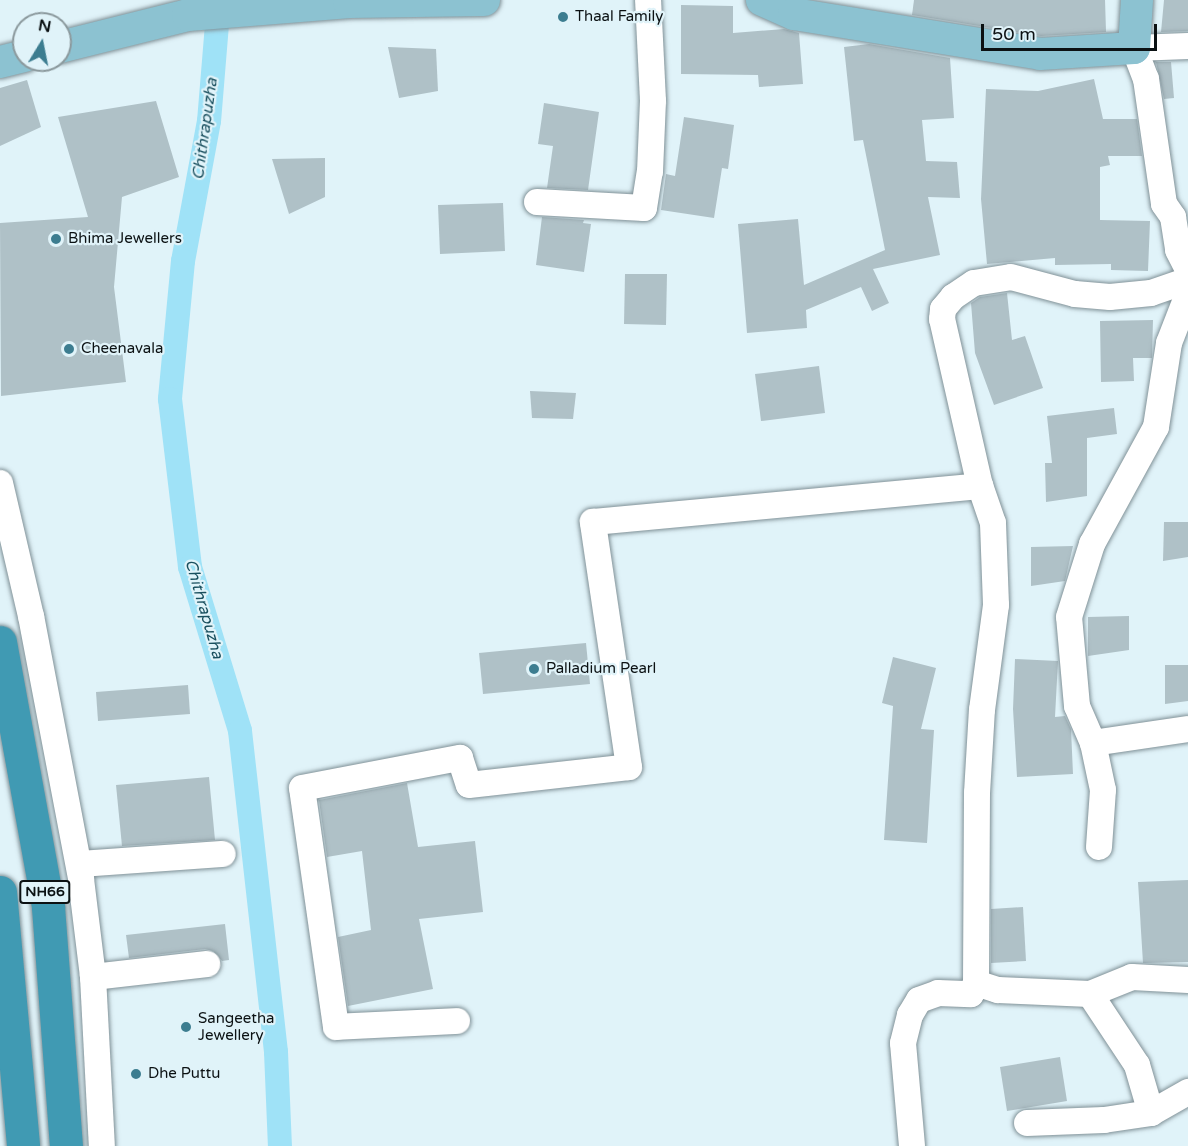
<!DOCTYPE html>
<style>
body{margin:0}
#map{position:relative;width:1188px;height:1146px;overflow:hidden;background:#e0f3f9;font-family:"Varela Round",sans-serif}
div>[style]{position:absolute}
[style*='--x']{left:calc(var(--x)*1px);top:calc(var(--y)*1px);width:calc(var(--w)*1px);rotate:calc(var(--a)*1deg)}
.canal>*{height:24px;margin:-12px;padding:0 12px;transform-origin:12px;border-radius:12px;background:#9fe2f7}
.building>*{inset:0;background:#afc1c7}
.roads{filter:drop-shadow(0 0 2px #809197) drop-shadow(0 0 2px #809197)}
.minor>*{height:26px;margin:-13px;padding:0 13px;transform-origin:13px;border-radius:13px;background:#fff}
.major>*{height:32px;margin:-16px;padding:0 16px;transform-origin:16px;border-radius:16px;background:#8cc2d1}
.highway>*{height:33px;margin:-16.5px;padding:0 16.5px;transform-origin:16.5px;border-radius:16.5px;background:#409ab3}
.dots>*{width:16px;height:16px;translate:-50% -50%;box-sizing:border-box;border:3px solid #e0f3f9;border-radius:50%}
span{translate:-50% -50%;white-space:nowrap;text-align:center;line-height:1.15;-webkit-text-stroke:4.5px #e0f3f9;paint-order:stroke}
.shield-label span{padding:2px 4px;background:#e0f3f9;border:2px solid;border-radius:4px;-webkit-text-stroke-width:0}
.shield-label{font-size:14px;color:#0b1113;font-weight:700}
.poi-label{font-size:15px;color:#0b1113}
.left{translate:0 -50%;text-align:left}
.water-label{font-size:16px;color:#194f5e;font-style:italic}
.north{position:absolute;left:12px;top:12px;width:60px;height:60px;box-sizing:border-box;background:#e0f3f9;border:2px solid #8b999d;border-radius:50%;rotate:10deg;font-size:16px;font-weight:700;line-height:24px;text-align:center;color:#0b1113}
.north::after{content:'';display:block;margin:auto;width:21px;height:27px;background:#3c7d90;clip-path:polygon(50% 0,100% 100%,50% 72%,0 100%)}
.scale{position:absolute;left:981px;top:24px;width:176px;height:27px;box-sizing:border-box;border:3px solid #0b1113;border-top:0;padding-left:8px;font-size:18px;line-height:21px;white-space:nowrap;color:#0b1113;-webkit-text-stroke:4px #e0f3f9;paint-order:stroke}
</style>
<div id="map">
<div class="canal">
<i style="--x:219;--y:0;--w:121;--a:94.7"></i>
<i style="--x:209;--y:121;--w:142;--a:100.5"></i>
<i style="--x:183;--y:261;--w:139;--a:95.4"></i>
<i style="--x:170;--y:399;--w:169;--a:83.2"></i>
<i style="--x:190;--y:567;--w:171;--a:73"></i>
<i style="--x:240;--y:731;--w:323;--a:83.6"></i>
<i style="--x:276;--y:1052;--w:94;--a:87.6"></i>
</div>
<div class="building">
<i style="clip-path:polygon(914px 0,1105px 0,1106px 32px,1041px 36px,912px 15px)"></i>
<i style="clip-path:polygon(1164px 0,1188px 0,1188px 31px,1161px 32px)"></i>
<i style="clip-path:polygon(681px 5px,733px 6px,733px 33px,784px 29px,799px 33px,803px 84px,759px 87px,758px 75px,681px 74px)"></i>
<i style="clip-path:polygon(869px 44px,950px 58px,954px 118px,922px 120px,926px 161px,957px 162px,960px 198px,928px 197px,940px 255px,873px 269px,889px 303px,872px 311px,861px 287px,806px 310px,807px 328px,747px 333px,738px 224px,798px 219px,804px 285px,885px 250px,863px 140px,854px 141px,844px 47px)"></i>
<i style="clip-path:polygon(388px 47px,436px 49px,438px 91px,399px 98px)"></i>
<i style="clip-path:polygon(1156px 62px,1171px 62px,1174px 98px,1164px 99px)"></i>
<i style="clip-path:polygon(1094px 79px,1103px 119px,1137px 119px,1142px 156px,1108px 156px,1110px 165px,1100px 167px,1100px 220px,1150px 221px,1148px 271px,1111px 270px,1111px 264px,1055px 265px,1055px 258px,987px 264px,981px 199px,986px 89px,1038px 91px)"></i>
<i style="clip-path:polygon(27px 80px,41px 127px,0 146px,0 88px)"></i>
<i style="clip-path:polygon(156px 101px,179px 177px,122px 197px,114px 287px,126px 382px,1px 396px,0 223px,88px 217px,58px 117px)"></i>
<i style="clip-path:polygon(544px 103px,599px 112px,588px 190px,547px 188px,553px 146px,538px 144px)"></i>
<i style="clip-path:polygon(684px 117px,734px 125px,728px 169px,722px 168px,714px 218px,661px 210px,666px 174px,675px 176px)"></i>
<i style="clip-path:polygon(325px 158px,325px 197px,289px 214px,272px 159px)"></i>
<i style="clip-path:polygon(503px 203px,505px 251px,440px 254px,438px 205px)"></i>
<i style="clip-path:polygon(542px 217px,584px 220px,583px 223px,591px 224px,584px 272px,536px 265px)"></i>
<i style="clip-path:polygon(625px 274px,667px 274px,666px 325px,624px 324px)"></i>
<i style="clip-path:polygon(1007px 293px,1012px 340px,1025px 336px,1043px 388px,994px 405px,975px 353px,971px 303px,980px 297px)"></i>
<i style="clip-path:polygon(1153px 320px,1152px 358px,1133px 358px,1134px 381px,1101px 382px,1100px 321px)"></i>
<i style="clip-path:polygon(819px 366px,825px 413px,761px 421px,755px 374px)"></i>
<i style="clip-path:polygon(530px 391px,576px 393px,573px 419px,532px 418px)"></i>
<i style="clip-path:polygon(1114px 408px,1117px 434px,1087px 438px,1087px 496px,1046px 502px,1045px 463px,1052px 463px,1047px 416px)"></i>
<i style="clip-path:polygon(1164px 522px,1188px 522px,1188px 557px,1163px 561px)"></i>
<i style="clip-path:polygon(1073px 546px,1065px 581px,1031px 586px,1031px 547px)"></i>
<i style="clip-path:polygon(1129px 616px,1129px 650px,1088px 656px,1088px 617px)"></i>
<i style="clip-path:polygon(586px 643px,590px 684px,483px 694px,479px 653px)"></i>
<i style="clip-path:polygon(893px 657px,936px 668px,921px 729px,934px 730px,927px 843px,884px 840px,893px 706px,882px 703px)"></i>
<i style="clip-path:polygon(1015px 659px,1058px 661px,1055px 717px,1065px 716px,1071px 729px,1073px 774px,1017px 777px,1013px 709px)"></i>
<i style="clip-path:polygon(1165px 665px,1188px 665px,1188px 701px,1165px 704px)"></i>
<i style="clip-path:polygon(188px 685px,190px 714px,98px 721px,96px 692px)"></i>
<i style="clip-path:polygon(209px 777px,215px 840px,122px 846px,116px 785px)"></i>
<i style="clip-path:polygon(407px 783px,418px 847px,475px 841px,483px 912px,419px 919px,433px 989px,348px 1006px,338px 937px,371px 930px,362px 851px,327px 857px,319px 800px)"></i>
<i style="clip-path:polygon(1188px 880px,1188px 962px,1143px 963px,1138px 882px)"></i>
<i style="clip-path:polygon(1023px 907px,1026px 961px,991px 963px,991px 909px)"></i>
<i style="clip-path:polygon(225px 924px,229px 960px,222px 961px,213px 951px,205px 949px,129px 958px,126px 935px)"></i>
<i style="clip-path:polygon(1060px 1057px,1067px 1101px,1007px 1111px,1000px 1067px)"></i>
</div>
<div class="roads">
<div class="minor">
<i style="--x:1188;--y:46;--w:54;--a:177.9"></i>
<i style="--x:1134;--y:48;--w:33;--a:69"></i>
<i style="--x:1146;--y:79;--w:126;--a:81.8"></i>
<i style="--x:1164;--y:204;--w:16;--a:55"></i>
<i style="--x:1173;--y:217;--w:33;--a:81"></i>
<i style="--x:1178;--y:250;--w:22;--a:63"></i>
<i style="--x:537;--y:202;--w:107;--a:3.2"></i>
<i style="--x:644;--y:208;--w:36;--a:-81"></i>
<i style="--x:650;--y:172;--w:71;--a:-87.6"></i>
<i style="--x:653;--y:101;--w:101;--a:-92.8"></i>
<i style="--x:0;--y:483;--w:137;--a:76.9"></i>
<i style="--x:31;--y:616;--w:268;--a:79.2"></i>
<i style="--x:81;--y:879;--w:99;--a:83"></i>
<i style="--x:93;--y:977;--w:169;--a:87"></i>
<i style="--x:1093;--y:743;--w:96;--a:-8.4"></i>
<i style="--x:1099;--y:847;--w:57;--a:-86"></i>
<i style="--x:1103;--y:790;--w:48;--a:-102"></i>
<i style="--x:1093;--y:743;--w:40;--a:-113.4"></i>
<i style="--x:1077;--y:706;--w:89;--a:-95.1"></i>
<i style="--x:1069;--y:617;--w:77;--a:-72.5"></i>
<i style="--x:1092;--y:544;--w:133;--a:-61.3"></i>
<i style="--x:1156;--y:427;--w:85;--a:-81.2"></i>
<i style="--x:1169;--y:343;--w:53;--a:-68.8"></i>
<i style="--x:79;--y:864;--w:144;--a:-4"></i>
<i style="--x:93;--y:977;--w:115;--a:-6.5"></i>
<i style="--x:976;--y:983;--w:23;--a:18"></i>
<i style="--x:998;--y:990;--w:92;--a:2.5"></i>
<i style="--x:1090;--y:994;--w:85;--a:56.5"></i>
<i style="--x:1137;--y:1065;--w:50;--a:73.7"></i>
<i style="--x:1090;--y:994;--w:45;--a:-22"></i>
<i style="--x:1132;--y:977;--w:56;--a:3.1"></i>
<i style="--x:457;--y:1021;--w:121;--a:177.2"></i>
<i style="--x:336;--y:1027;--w:241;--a:-98.1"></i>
<i style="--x:302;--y:788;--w:161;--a:-10.8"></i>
<i style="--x:460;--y:758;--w:28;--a:72"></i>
<i style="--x:469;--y:785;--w:161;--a:-6.4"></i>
<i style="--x:629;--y:767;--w:248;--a:-98.4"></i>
<i style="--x:593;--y:522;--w:389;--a:-5.3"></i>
<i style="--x:980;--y:486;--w:171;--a:-102.8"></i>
<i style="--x:942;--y:319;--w:10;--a:-84"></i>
<i style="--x:943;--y:309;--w:16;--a:-50"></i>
<i style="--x:953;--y:297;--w:25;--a:-34"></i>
<i style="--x:974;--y:283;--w:37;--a:-9"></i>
<i style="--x:1011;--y:277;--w:66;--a:14.9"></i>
<i style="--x:1075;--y:294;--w:35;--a:5"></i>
<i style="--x:1110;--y:297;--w:41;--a:-5.6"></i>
<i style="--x:1151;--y:293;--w:39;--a:-19"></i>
<i style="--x:1027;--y:1123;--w:77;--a:-2.2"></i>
<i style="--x:1104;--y:1120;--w:48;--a:-8.5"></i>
<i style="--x:1151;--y:1113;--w:43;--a:-29.6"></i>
<i style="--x:912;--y:1146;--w:103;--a:-95"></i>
<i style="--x:903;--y:1043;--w:29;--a:-76"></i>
<i style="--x:910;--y:1015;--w:17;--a:-59"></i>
<i style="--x:919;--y:1000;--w:20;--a:-20"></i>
<i style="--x:938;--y:993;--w:33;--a:2"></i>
<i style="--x:971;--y:994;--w:12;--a:-66"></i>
<i style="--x:976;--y:983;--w:190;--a:-89.7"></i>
<i style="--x:977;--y:793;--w:83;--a:-86.6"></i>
<i style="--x:982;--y:710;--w:106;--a:-82.4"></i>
<i style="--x:996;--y:605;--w:82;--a:-92.1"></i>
<i style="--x:993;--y:523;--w:39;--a:-109"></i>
</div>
<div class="major">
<i style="--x:762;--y:0;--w:35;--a:24"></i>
<i style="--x:794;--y:14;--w:249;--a:9.2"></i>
<i style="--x:1040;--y:54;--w:94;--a:-3.7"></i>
<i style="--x:1134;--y:48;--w:48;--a:-86.4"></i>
<i style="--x:60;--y:47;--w:132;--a:-14"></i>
<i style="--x:188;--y:15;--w:162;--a:-4.6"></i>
<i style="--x:349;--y:2;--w:135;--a:-0.8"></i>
<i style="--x:0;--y:62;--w:25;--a:-14"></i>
</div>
<div class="highway">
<i style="--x:0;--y:642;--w:269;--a:79.7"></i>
<i style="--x:48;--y:907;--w:240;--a:85.7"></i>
<i style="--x:0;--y:892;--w:255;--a:84.8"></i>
</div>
</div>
<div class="dots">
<i style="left:563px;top:17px;background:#3c7d90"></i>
<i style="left:56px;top:239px;background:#3c7d90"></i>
<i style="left:69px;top:349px;background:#3c7d90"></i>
<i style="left:534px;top:669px;background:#3c7d90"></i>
<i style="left:186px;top:1027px;background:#3c7d90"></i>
<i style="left:136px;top:1074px;background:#3c7d90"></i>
</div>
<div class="shield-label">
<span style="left:45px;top:892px">NH66</span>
</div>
<div class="poi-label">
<span class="left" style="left:575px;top:17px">Thaal Family</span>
<span class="left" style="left:68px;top:239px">Bhima Jewellers</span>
<span class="left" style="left:81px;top:349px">Cheenavala</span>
<span class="left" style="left:546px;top:669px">Palladium Pearl</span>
<span class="left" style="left:198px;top:1027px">Sangeetha<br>Jewellery</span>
<span class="left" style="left:148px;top:1074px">Dhe Puttu</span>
</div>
<div class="water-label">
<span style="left:205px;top:129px;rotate:-82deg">Chithrapuzha</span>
<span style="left:204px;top:609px;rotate:74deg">Chithrapuzha</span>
</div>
<div class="north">N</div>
<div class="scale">50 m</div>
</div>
